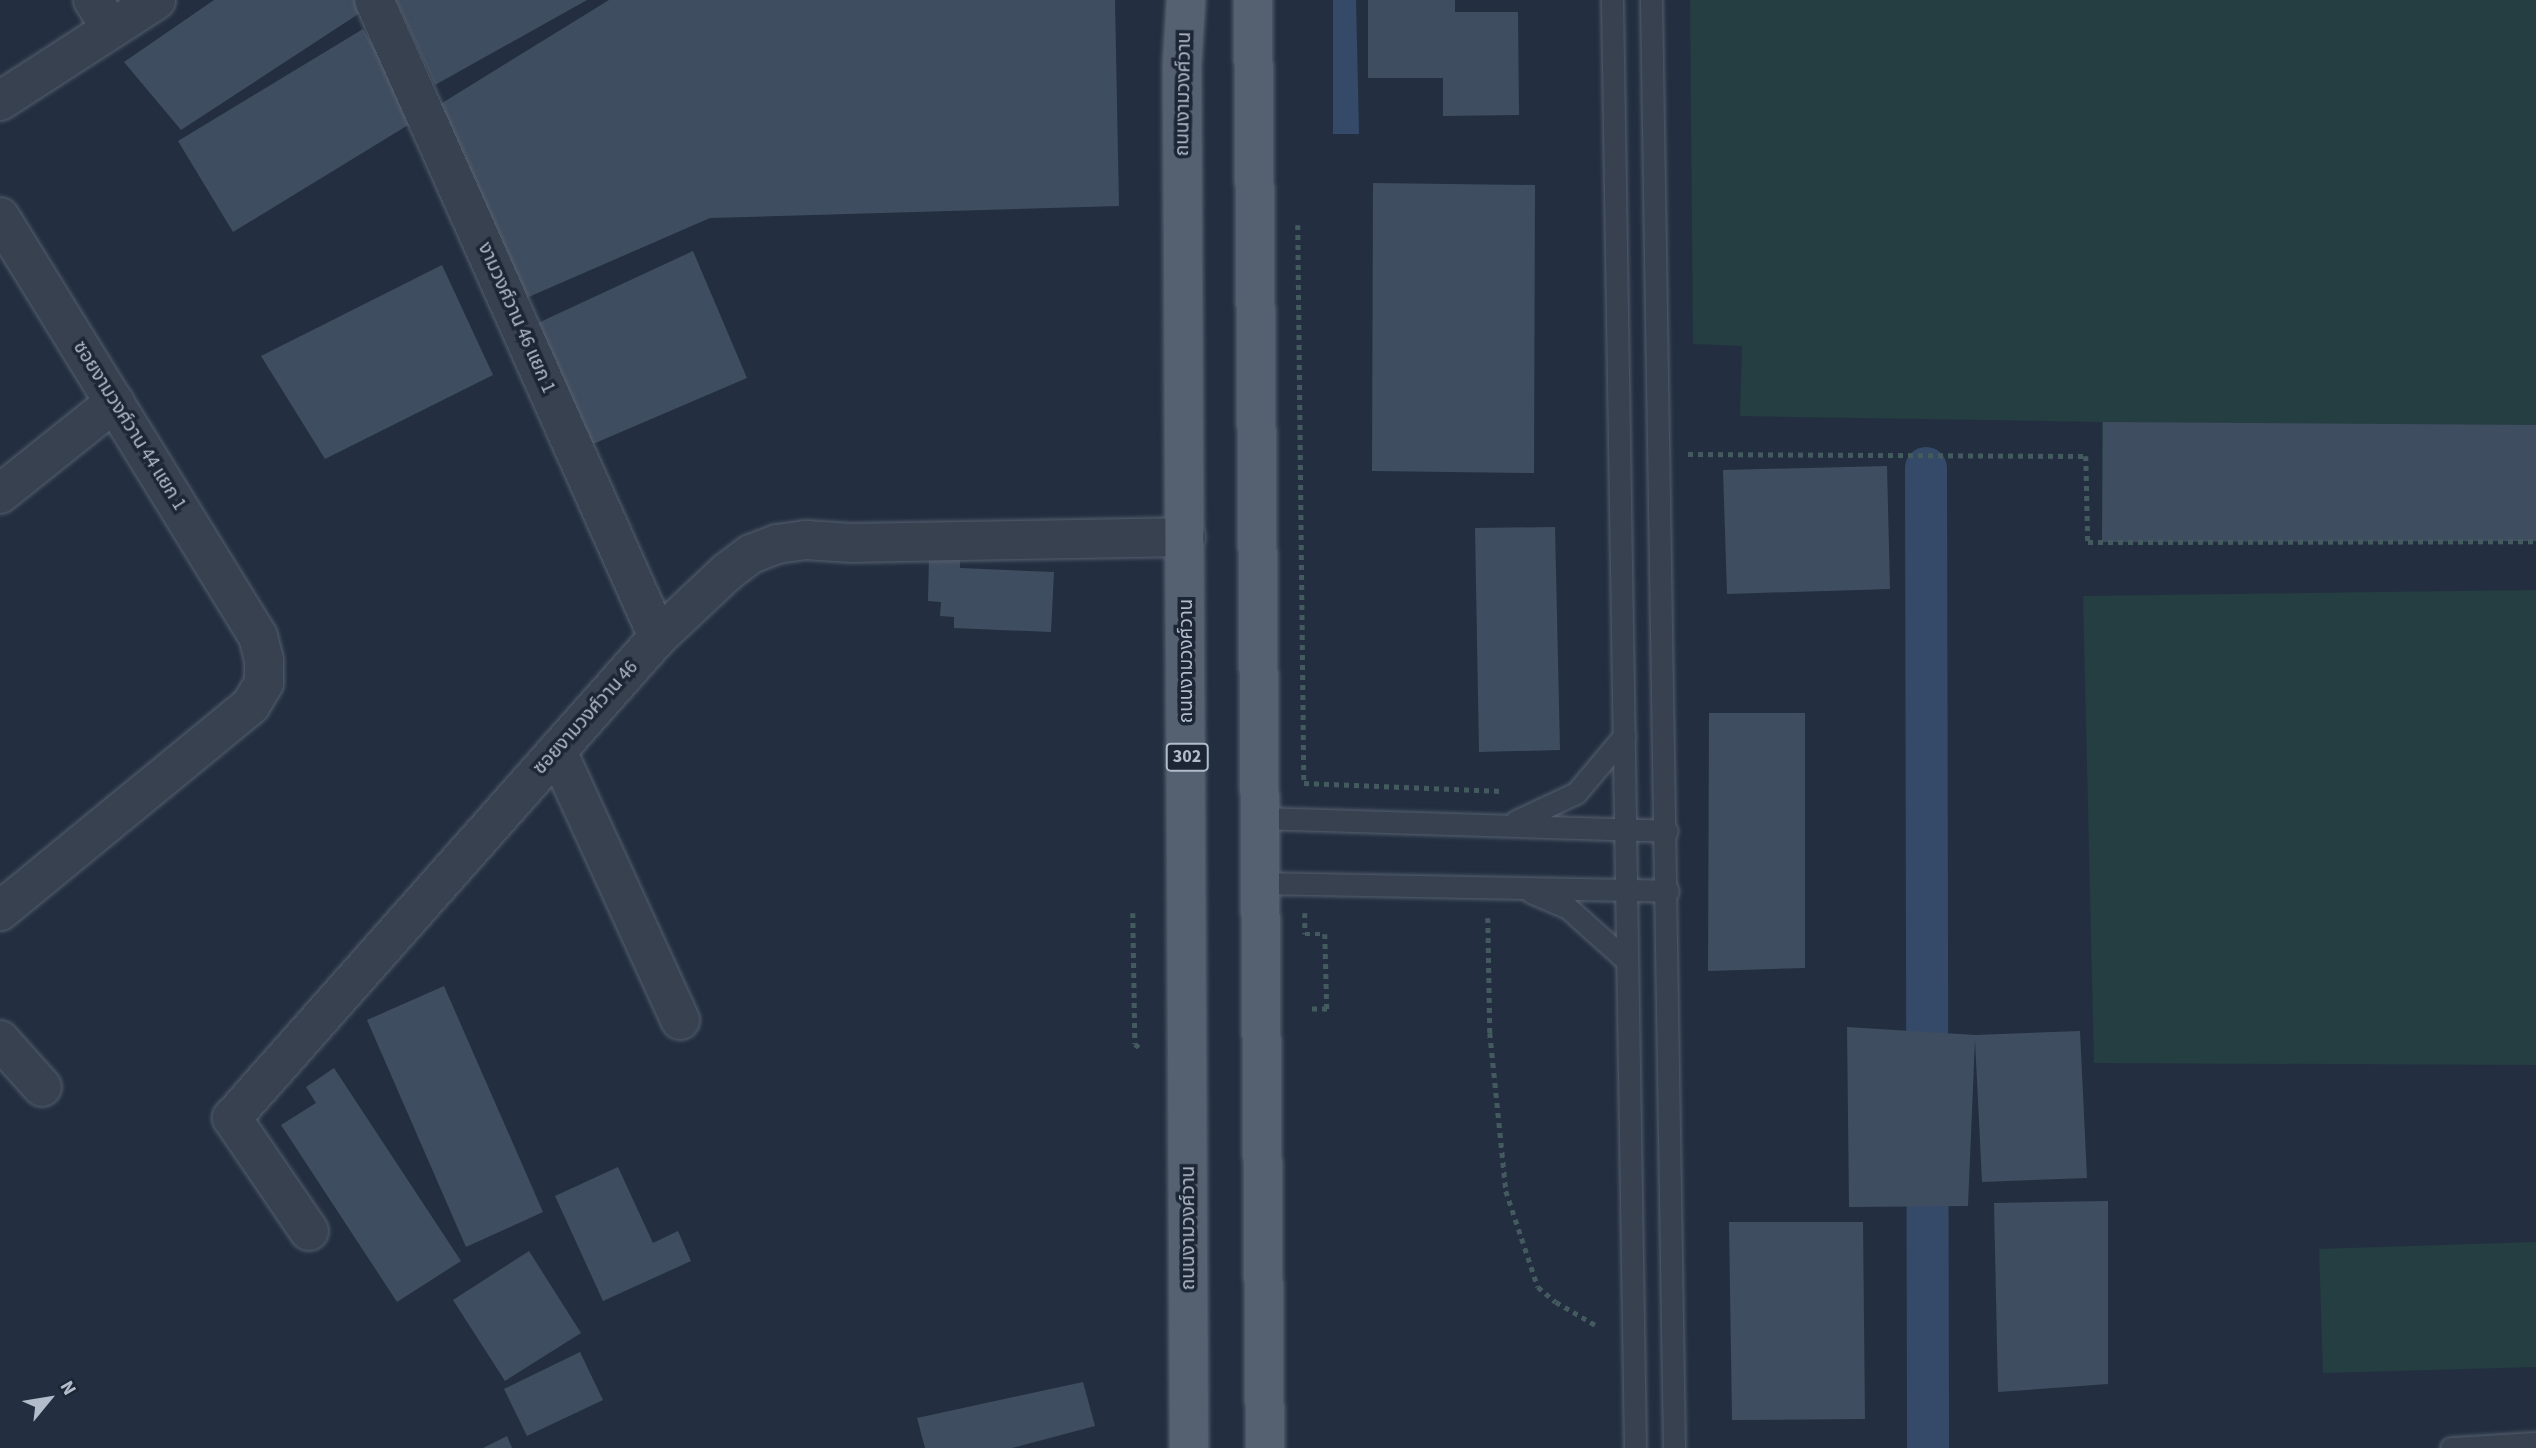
<!DOCTYPE html>
<meta charset="utf-8">
<style>
body{margin:0}
#map{position:relative;width:2536px;height:1448px;overflow:hidden;background:#232f40;font-family:"Source Sans 3","Noto Sans Thai",sans-serif}
div>[style]{position:absolute}
[style*='--x']{left:calc(var(--x)*1px);top:calc(var(--y)*1px);width:calc(var(--w)*1px);rotate:calc(var(--a)*1deg)}
.green>*{inset:0;background:#253e41}
.water>*{inset:0;background:#354a68}
.canal>*{height:42px;margin:-21px;padding:0 21px;transform-origin:21px;border-radius:21px;background:#354a68}
.building>*{inset:0;background:#3f4d60}
.path>*{height:4.5px;margin-top:-2.25px;transform-origin:0;background:repeating-linear-gradient(90deg,#435b5e 0 5px,transparent 0 10px)}
.roads{filter:drop-shadow(0 0 2px #555f6e) drop-shadow(0 0 2px #555f6e)}
.service>*{height:21px;margin:-10.5px;padding:0 10.5px;transform-origin:10.5px;border-radius:10.5px;background:#374150}
.minor>*{height:38px;margin:-19px;padding:0 19px;transform-origin:19px;border-radius:19px;background:#374150}
.primary>*{height:38px;margin:-19px;padding:0 19px;transform-origin:19px;border-radius:19px;background:#556070}
span{translate:-50% -50%;white-space:nowrap;text-align:center;line-height:1.15;-webkit-text-stroke:7px #1c2635;paint-order:stroke}
.shield-label span{padding:2px 5px;background:#1c2635;border:2px solid;border-radius:5px;-webkit-text-stroke-width:0}
.shield-label{font-size:18px;color:#b3bccb;font-weight:700}
.street-label{font-size:19px;color:#b3bccb}
.north{position:absolute;left:14px;top:1364px;width:70px;height:70px;-webkit-text-stroke:5px #1c2635;paint-order:stroke;rotate:60deg;font-size:19px;font-weight:700;line-height:28px;text-align:center;color:#b3bccb}
.north::after{content:'';display:block;margin:auto;width:24px;height:32px;background:#b3bccb;clip-path:polygon(50% 0,100% 100%,50% 72%,0 100%)}
</style>
<div id="map">
<div class="green">
<i style="clip-path:polygon(1690px 0,2536px 0,2536px 541px,2102px 542px,2102px 422px,1740px 416px,1742px 346px,1693px 344px)"></i>
<i style="clip-path:polygon(2536px 590px,2536px 1065px,2094px 1063px,2083px 596px)"></i>
<i style="clip-path:polygon(2536px 1242px,2536px 1367px,2323px 1373px,2319px 1249px)"></i>
</div>
<div class="water">
<i style="clip-path:polygon(1333px 0,1356px 0,1359px 134px,1333px 134px)"></i>
</div>
<div class="canal">
<i style="--x:1926;--y:468;--w:980;--a:89.88"></i>
</div>
<div class="building">
<i style="clip-path:polygon(214px 0,359px 0,363px 11px,181px 130px,124px 62px)"></i>
<i style="clip-path:polygon(396px 0,587px 0,435px 85px)"></i>
<i style="clip-path:polygon(609px 0,1115px 0,1119px 206px,710px 218px,524px 299px,434px 108px)"></i>
<i style="clip-path:polygon(1368px 0,1455px 0,1455px 12px,1518px 12px,1519px 115px,1443px 116px,1443px 78px,1368px 78px)"></i>
<i style="clip-path:polygon(363px 29px,418px 119px,233px 232px,178px 141px)"></i>
<i style="clip-path:polygon(1373px 183px,1535px 185px,1534px 473px,1372px 471px)"></i>
<i style="clip-path:polygon(693px 251px,747px 378px,593px 444px,538px 323px)"></i>
<i style="clip-path:polygon(442px 265px,493px 375px,325px 459px,261px 356px)"></i>
<i style="clip-path:polygon(2103px 422px,2536px 425px,2536px 541px,2102px 542px)"></i>
<i style="clip-path:polygon(1887px 466px,1890px 589px,1727px 594px,1723px 470px)"></i>
<i style="clip-path:polygon(1555px 527px,1560px 750px,1479px 752px,1475px 528px)"></i>
<i style="clip-path:polygon(929px 556px,960px 557px,960px 568px,1054px 572px,1051px 632px,954px 628px,954px 617px,940px 616px,941px 602px,928px 601px)"></i>
<i style="clip-path:polygon(1709px 713px,1805px 713px,1805px 968px,1708px 971px)"></i>
<i style="clip-path:polygon(444px 986px,543px 1212px,466px 1247px,367px 1020px)"></i>
<i style="clip-path:polygon(1847px 1027px,1975px 1035px,2080px 1031px,2087px 1178px,1982px 1182px,1975px 1040px,1968px 1206px,1849px 1207px)"></i>
<i style="clip-path:polygon(334px 1068px,461px 1261px,397px 1302px,281px 1125px,316px 1103px,306px 1087px)"></i>
<i style="clip-path:polygon(618px 1167px,653px 1243px,678px 1231px,691px 1261px,603px 1301px,555px 1196px)"></i>
<i style="clip-path:polygon(2108px 1201px,2108px 1384px,1998px 1392px,1994px 1203px)"></i>
<i style="clip-path:polygon(1729px 1222px,1863px 1222px,1865px 1419px,1732px 1420px)"></i>
<i style="clip-path:polygon(529px 1251px,581px 1333px,505px 1381px,453px 1300px)"></i>
<i style="clip-path:polygon(580px 1352px,603px 1400px,527px 1436px,504px 1389px)"></i>
<i style="clip-path:polygon(1083px 1382px,1095px 1426px,1012px 1448px,925px 1448px,917px 1418px)"></i>
<i style="clip-path:polygon(507px 1436px,512px 1448px,483px 1448px)"></i>
</div>
<div class="path">
<i style="--x:1298;--y:225;--w:558;--a:89.38"></i>
<i style="--x:1304;--y:783;--w:199;--a:2.3"></i>
<i style="--x:1688;--y:454;--w:398;--a:0.3"></i>
<i style="--x:2086;--y:456;--w:86;--a:88.7"></i>
<i style="--x:2088;--y:542;--w:448;--a:-0.1"></i>
<i style="--x:1133;--y:913;--w:131;--a:89.1"></i>
<i style="--x:1135;--y:1044;--w:10;--a:37"></i>
<i style="--x:1305;--y:913;--w:21;--a:90"></i>
<i style="--x:1305;--y:934;--w:20;--a:0"></i>
<i style="--x:1325;--y:934;--w:75;--a:88.5"></i>
<i style="--x:1327;--y:1009;--w:16;--a:180"></i>
<i style="--x:1488;--y:918;--w:115;--a:89"></i>
<i style="--x:1490;--y:1033;--w:159;--a:84.2"></i>
<i style="--x:1506;--y:1191;--w:101;--a:71.6"></i>
<i style="--x:1538;--y:1287;--w:23;--a:40"></i>
<i style="--x:1556;--y:1302;--w:48;--a:30.3"></i>
</div>
<div class="roads">
<div class="service">
<i style="--x:1612;--y:0;--w:1448;--a:89.09"></i>
<i style="--x:1651;--y:0;--w:1448;--a:89.09"></i>
<i style="--x:1260;--y:818;--w:407;--a:1.8"></i>
<i style="--x:1516;--y:821;--w:66;--a:-25"></i>
<i style="--x:1576;--y:793;--w:75;--a:-49.9"></i>
<i style="--x:1260;--y:883;--w:408;--a:1.1"></i>
<i style="--x:1531;--y:892;--w:40;--a:23.4"></i>
<i style="--x:1568;--y:908;--w:79;--a:41.9"></i>
<i style="--x:2451;--y:1448;--w:85;--a:-3.4"></i>
</div>
<div class="minor">
<i style="--x:93;--y:0;--w:34;--a:58"></i>
<i style="--x:374;--y:0;--w:697;--a:65.97"></i>
<i style="--x:0;--y:101;--w:186;--a:-32.9"></i>
<i style="--x:0;--y:217;--w:492;--a:58.4"></i>
<i style="--x:258;--y:636;--w:25;--a:76"></i>
<i style="--x:264;--y:660;--w:23;--a:90"></i>
<i style="--x:264;--y:683;--w:26;--a:121"></i>
<i style="--x:251;--y:705;--w:325;--a:140.6"></i>
<i style="--x:0;--y:494;--w:147;--a:-38.7"></i>
<i style="--x:557;--y:751;--w:296;--a:65.4"></i>
<i style="--x:0;--y:1040;--w:63;--a:48.2"></i>
<i style="--x:309;--y:1231;--w:137;--a:-124.3"></i>
<i style="--x:232;--y:1118;--w:643;--a:-48.47"></i>
<i style="--x:658;--y:637;--w:95;--a:-43.3"></i>
<i style="--x:727;--y:572;--w:30;--a:-37"></i>
<i style="--x:751;--y:554;--w:28;--a:-21"></i>
<i style="--x:777;--y:544;--w:29;--a:-8"></i>
<i style="--x:806;--y:540;--w:46;--a:3.7"></i>
<i style="--x:852;--y:543;--w:334;--a:-1"></i>
</div>
<div class="primary">
<i style="--x:1186;--y:0;--w:65;--a:93.5"></i>
<i style="--x:1182;--y:65;--w:1383;--a:89.71"></i>
<i style="--x:1253;--y:0;--w:1448;--a:89.53"></i>
</div>
</div>
<div class="shield-label">
<span style="left:1187px;top:757px">302</span>
</div>
<div class="street-label">
<span style="left:1184px;top:94px;rotate:-89deg">ถนนงามวงศ์วาน</span>
<span style="left:516px;top:318px;rotate:66deg">งามวงศ์วาน 46 แยก 1</span>
<span style="left:129px;top:426px;rotate:58deg">ซอยงามวงศ์วาน 44 แยก 1</span>
<span style="left:1187px;top:661px;rotate:-90deg">ถนนงามวงศ์วาน</span>
<span style="left:586px;top:718px;rotate:-48deg">ซอยงามวงศ์วาน 46</span>
<span style="left:1189px;top:1228px;rotate:-90deg">ถนนงามวงศ์วาน</span>
</div>
<div class="north">N</div>
</div>
